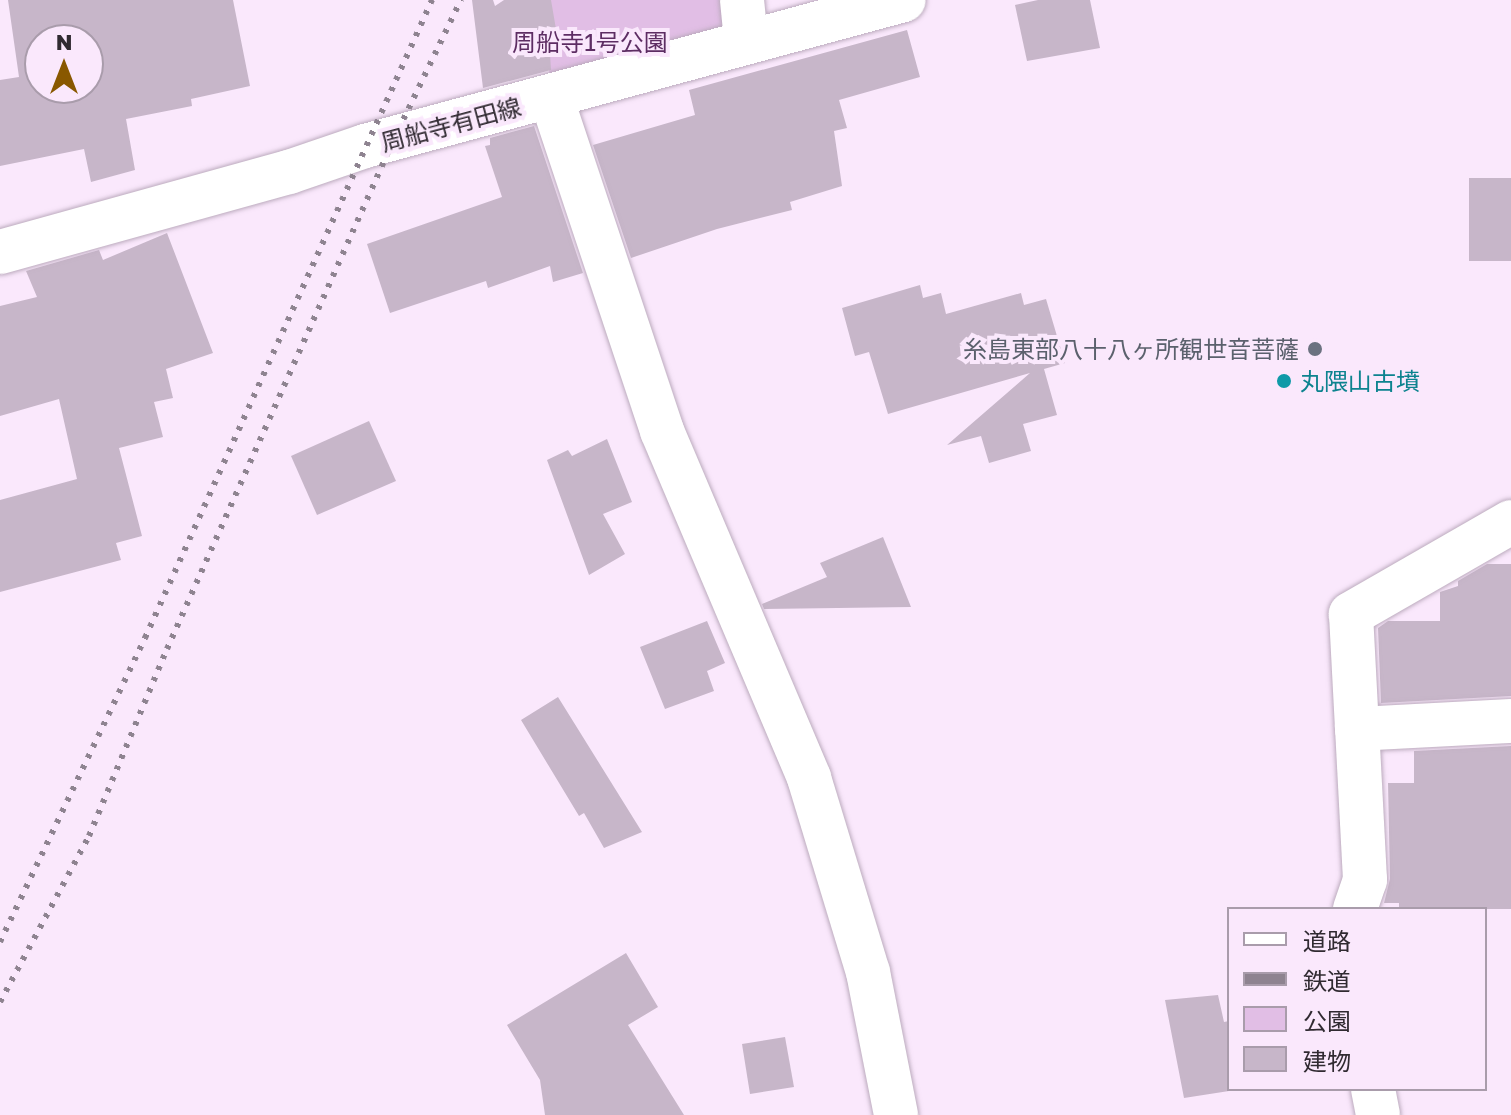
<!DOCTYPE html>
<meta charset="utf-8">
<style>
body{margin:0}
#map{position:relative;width:1511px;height:1115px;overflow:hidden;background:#fae8fc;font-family:"Golos Text","Noto Sans JP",sans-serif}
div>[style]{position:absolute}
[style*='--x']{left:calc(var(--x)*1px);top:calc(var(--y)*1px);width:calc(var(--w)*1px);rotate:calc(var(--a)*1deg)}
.green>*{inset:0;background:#e1bee5}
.building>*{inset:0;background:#c7b6c9}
.roads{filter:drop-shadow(0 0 2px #bcabbe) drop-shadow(0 0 2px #bcabbe)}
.street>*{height:44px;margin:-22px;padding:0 22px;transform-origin:22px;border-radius:22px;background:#fff}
.secondary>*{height:44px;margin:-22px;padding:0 22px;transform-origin:22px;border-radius:22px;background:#fff}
.rail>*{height:6px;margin-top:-3px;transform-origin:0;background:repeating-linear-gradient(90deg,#8e8390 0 4px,transparent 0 12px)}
.dots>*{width:22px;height:22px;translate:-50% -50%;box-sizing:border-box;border:4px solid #fae8fc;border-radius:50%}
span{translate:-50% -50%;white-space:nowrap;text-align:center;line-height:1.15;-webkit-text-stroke:8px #fae8fc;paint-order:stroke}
.park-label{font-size:24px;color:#5d2d63}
.street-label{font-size:24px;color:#302a31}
.worship-label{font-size:24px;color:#5b616d}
.right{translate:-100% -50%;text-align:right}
.culture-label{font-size:24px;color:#0d838f}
.left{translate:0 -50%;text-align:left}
.legend{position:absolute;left:1227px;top:907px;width:260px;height:184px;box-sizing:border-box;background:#fae8fc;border:2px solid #a99cab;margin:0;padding:10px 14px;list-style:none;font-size:24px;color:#302a31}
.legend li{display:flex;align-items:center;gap:16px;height:40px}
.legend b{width:40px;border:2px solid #a99cab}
.north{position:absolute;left:24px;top:24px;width:80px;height:80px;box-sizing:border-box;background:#fae8fc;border:2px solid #a99cab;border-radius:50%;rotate:0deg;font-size:22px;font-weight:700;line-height:32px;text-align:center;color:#302a31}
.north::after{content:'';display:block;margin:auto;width:28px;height:36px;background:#895800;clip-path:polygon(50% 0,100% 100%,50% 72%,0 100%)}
</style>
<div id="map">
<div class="green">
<i style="clip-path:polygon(544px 0,742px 0,746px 40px,551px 97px)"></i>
</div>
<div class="building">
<i style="clip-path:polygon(evenodd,8px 0,233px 0,250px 86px,191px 99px,192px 106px,126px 119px,135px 170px,91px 182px,84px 149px,0 166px,0 80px,19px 77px,8px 0,40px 40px,88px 40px,88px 88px,40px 88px,40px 40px)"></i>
<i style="clip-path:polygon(472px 0,493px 0,495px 6px,504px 0,551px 0,557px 35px,549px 38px,551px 70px,483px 88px)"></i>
<i style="clip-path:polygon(1038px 0,1090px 0,1100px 48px,1027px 61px,1015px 5px)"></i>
<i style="clip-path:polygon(907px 30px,920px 77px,839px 100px,847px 128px,834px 131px,842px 186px,790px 202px,792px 210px,717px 229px,631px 258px,593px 145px,695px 115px,689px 90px)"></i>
<i style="clip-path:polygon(534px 126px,583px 273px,553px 282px,550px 266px,488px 288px,486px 281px,390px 313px,367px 244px,502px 197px,485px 146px,490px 145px,490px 138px)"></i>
<i style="clip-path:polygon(1469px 178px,1511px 178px,1511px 261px,1469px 261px)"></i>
<i style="clip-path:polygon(167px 233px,213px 353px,166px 369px,173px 398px,154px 402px,163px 437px,119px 448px,142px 536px,116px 543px,121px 560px,0 592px,0 500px,77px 479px,59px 399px,0 416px,0 306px,37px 297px,26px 271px,99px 250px,103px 260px)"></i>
<i style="clip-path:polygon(920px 285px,923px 298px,941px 293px,946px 314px,1021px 293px,1024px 305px,1046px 299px,1065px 363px,1044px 369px,1057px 415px,1023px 424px,1031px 451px,989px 463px,981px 436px,947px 445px,1030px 373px,888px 414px,869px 352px,855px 356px,842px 308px)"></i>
<i style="clip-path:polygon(369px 421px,396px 481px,317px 515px,291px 456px)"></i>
<i style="clip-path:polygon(607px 439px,632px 502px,603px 514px,625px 554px,589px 575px,547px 460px,568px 450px,572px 456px)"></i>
<i style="clip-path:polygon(883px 537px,911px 607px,764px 609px,762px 604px,827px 577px,820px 563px)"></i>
<i style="clip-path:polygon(1487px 564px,1511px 564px,1511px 696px,1381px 703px,1378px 628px,1388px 621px,1440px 621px,1440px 592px,1458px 586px,1458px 581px)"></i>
<i style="clip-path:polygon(707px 621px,725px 663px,707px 671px,714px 691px,665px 709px,640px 647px)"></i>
<i style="clip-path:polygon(558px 697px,642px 832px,604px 848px,584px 813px,579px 816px,521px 720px)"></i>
<i style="clip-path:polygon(1511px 746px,1511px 909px,1399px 909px,1399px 903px,1384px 903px,1390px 879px,1388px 783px,1414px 783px,1414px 751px)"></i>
<i style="clip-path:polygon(626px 953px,658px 1007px,628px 1025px,684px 1115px,545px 1115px,540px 1080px,507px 1025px)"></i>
<i style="clip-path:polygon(1218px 995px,1224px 1022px,1229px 1021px,1229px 1091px,1184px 1098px,1165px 1000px)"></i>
<i style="clip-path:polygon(785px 1037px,794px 1087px,750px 1094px,742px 1044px)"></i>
</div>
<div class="roads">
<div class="street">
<i style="--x:742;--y:0;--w:40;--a:84.3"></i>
<i style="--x:551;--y:97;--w:352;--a:71.6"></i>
<i style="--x:662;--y:431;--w:377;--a:67"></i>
<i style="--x:809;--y:778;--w:203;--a:73.1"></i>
<i style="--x:868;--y:972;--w:146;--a:78.9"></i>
<i style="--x:1511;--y:522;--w:185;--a:150.1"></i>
<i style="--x:1351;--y:614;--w:115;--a:87"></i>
<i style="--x:1357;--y:729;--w:154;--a:-3"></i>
<i style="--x:1355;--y:909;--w:31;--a:-71"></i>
<i style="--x:1365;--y:880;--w:151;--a:-93"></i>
<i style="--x:1373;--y:1089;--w:26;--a:79"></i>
</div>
<div class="secondary">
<i style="--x:0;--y:252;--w:300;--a:-15.5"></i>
<i style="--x:289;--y:172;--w:80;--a:-18.9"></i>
<i style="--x:365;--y:146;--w:558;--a:-15.16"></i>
</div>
</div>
<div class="rail">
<i style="--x:0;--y:942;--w:337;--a:-64.5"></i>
<i style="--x:145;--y:638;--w:700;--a:-65.78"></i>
<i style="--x:0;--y:1002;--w:188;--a:-61.8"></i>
<i style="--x:89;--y:836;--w:203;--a:-67.4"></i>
<i style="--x:167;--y:649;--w:556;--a:-66.02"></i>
<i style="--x:393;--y:141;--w:157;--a:-64.3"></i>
</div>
<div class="dots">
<i style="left:1315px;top:349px;background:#6b7280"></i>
<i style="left:1284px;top:381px;background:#0f9aa8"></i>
</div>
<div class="park-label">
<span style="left:590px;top:42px">周船寺1号公園</span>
</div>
<div class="street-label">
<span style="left:451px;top:124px;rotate:-15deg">周船寺有田線</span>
</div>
<div class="worship-label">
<span class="right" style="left:1299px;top:349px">糸島東部八十八ヶ所観世音菩薩</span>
</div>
<div class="culture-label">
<span class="left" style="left:1300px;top:381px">丸隈山古墳</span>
</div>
<ul class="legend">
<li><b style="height:10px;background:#fff"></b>道路</li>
<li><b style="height:10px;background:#8e8390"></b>鉄道</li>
<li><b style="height:22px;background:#e1bee5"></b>公園</li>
<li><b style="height:22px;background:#c7b6c9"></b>建物</li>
</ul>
<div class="north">N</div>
</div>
